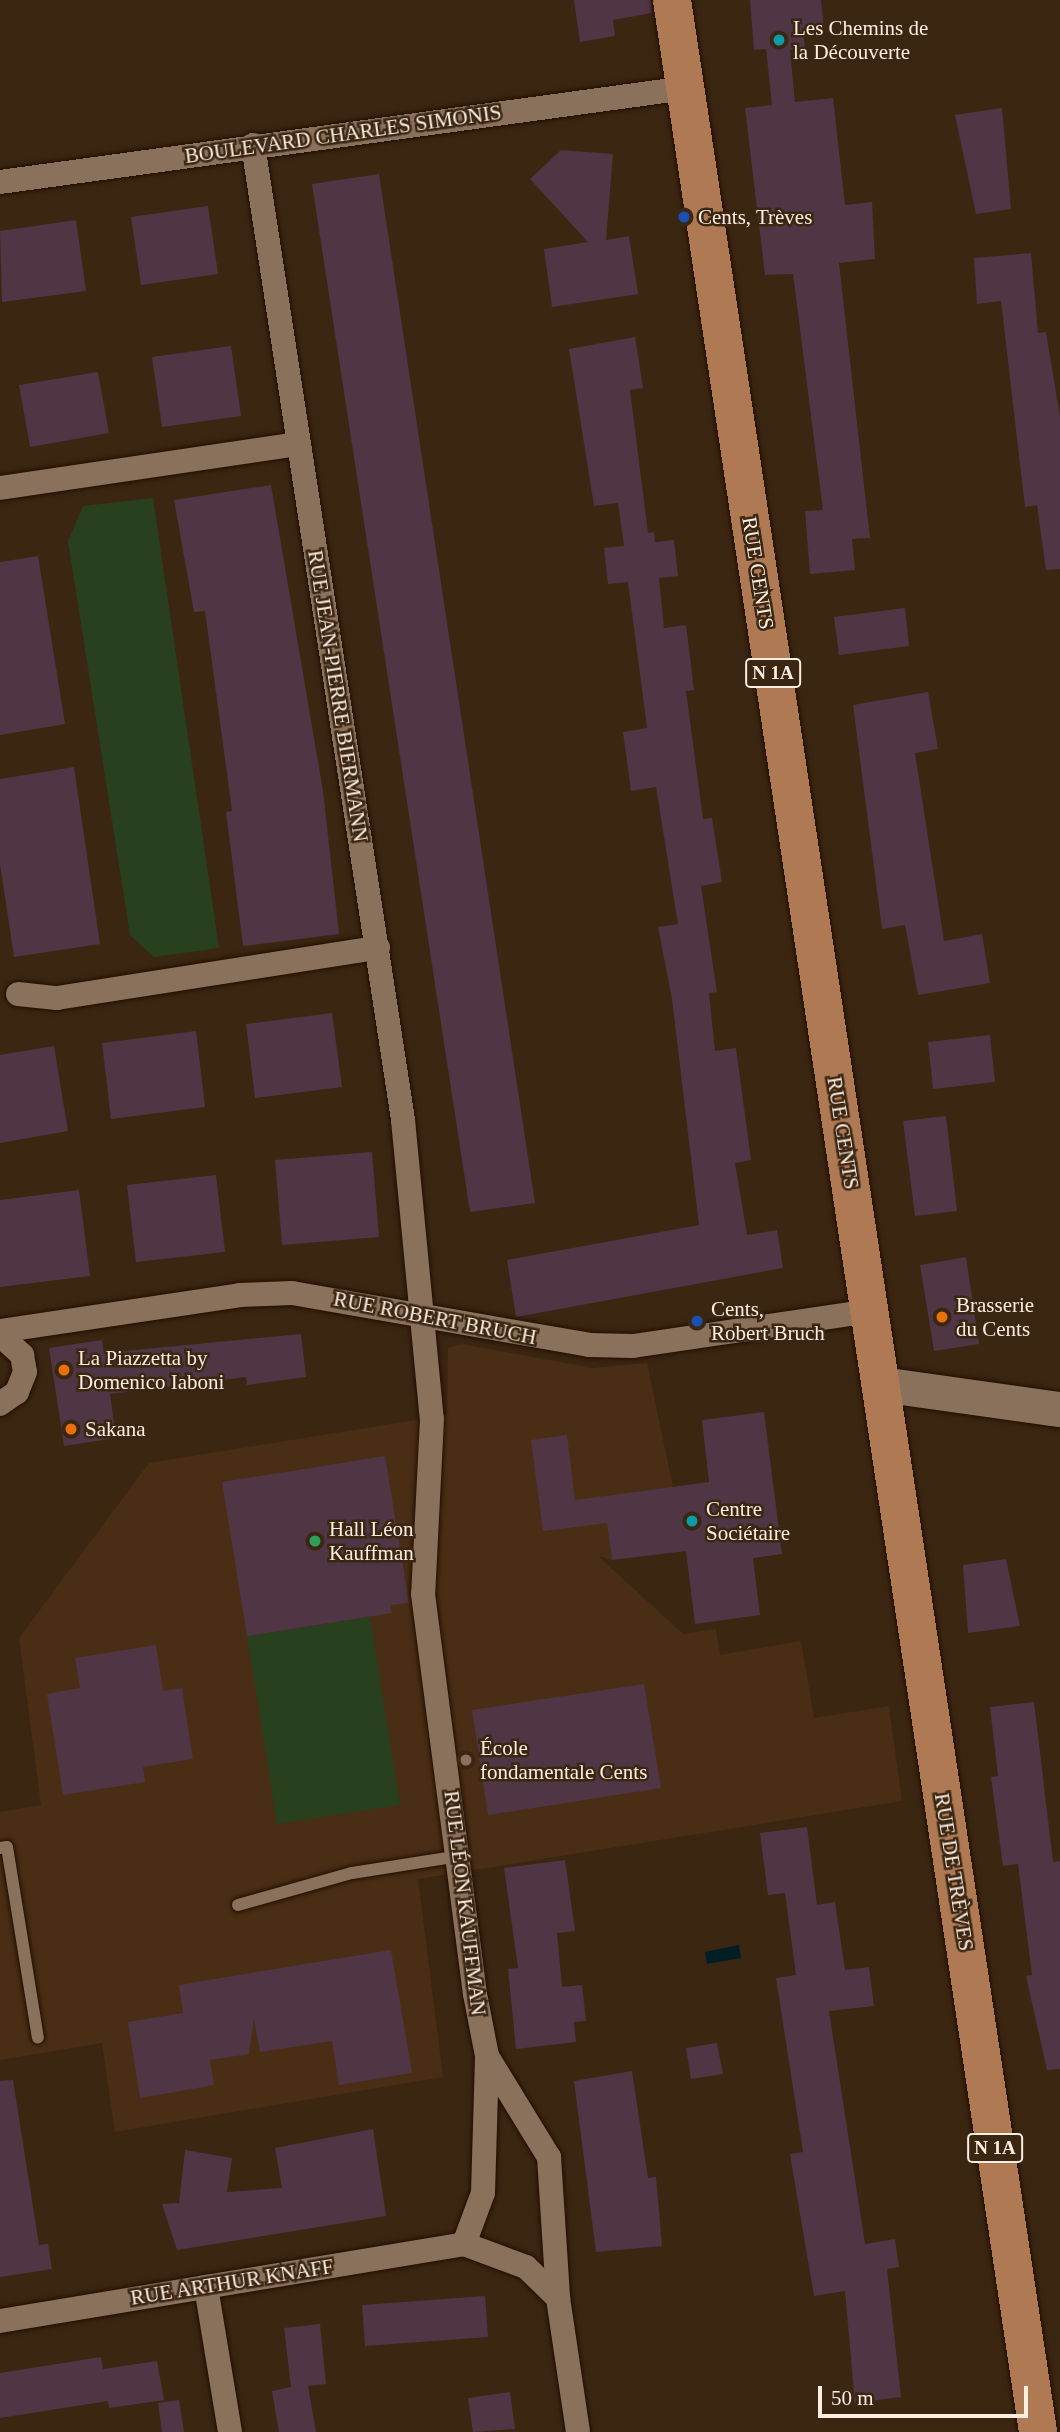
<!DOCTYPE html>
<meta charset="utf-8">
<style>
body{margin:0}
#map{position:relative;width:1060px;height:2432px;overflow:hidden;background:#3b2612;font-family:Georgia,serif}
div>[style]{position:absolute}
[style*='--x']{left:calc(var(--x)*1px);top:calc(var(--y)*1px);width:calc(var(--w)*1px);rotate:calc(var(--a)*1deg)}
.built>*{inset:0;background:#492e15}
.green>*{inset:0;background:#29401e}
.water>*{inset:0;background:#001f24}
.building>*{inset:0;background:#503545}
.roads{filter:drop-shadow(0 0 2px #220f00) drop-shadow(0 0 2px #220f00)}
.lane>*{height:12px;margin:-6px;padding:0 6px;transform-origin:6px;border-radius:6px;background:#8a715b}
.street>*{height:24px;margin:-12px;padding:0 12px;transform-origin:12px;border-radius:12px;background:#8a715b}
.secondary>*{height:35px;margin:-17.5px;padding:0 17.5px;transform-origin:17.5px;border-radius:17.5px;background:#8a715b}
.primary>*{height:38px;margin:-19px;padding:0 19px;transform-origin:19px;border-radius:19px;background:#af7a53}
.dots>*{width:19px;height:19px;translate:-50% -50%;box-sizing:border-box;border:4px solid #3b2612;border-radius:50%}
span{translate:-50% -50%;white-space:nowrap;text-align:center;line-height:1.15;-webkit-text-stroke:5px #3b2612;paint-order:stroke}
.shield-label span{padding:2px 5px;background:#3b2612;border:2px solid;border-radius:5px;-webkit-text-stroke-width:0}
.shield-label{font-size:19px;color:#fcede1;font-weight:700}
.poi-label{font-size:21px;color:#fcede1}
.left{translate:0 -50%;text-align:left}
.street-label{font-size:21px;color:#fcede1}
.scale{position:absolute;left:818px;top:2386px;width:210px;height:32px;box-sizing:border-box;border:4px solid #fcede1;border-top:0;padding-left:9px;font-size:21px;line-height:24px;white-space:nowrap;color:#fcede1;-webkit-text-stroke:5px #3b2612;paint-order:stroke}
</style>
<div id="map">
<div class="built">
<i style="clip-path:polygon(461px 1344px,592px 1368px,647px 1363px,673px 1487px,604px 1496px,612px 1560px,598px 1556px,683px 1634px,716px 1629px,720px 1655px,801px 1641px,814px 1718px,889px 1706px,902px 1801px,418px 1879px,443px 2077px,115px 2132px,102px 2043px,0 2060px,0 1812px,41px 1805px,19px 1638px,149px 1463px,447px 1415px,448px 1348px)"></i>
</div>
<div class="green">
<i style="clip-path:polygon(153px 498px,219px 948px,154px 957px,130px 935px,68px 541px,83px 506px)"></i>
<i style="clip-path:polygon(370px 1617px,400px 1805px,277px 1824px,247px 1636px)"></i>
</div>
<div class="water">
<i style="clip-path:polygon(739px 1945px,741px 1958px,707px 1964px,705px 1952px)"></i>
</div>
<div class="building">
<i style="clip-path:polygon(574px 0,651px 0,652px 13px,613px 20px,615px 36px,580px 42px)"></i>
<i style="clip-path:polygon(750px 0,821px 0,824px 29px,803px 31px,805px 49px,790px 50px,795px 102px,833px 98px,845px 205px,872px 202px,875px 259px,839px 263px,870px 538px,852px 539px,855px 570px,810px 574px,805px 511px,823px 510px,793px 274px,765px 275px,745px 108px,772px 105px,766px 49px,754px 50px)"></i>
<i style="clip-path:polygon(1002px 108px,1011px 209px,976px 214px,955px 115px)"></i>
<i style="clip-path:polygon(561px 150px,613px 154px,606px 240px,629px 236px,638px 294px,552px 307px,544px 249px,588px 242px,530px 179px)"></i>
<i style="clip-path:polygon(379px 174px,535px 1203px,470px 1212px,312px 184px)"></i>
<i style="clip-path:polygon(208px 206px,218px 274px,141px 285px,131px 217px)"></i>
<i style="clip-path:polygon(76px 220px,86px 291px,2px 302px,0 231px)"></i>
<i style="clip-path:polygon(1031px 253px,1038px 333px,1046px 332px,1060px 417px,1060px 569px,1046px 570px,1037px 505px,1025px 507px,1001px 301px,977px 304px,974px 258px)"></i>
<i style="clip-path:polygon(635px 337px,643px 388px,630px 390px,648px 533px,654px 532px,655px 542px,674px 540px,678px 576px,659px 578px,664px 628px,686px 625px,694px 690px,686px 691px,703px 819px,712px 818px,722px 882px,701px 886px,717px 992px,709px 993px,715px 1051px,736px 1048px,751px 1160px,735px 1163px,747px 1235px,777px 1230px,783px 1268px,516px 1317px,507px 1260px,699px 1225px,672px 999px,658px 927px,678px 924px,656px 787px,631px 791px,623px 732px,647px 728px,628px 582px,608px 584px,604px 548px,624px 546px,618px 503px,594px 506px,569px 349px)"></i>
<i style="clip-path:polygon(231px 346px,241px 416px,162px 427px,152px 357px)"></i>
<i style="clip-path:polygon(98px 372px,109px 433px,30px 447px,19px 385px)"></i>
<i style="clip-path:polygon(271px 485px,323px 791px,339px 934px,243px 946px,226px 812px,232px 811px,205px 611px,194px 612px,174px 500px)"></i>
<i style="clip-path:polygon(38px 556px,65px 724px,0 735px,0 562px)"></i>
<i style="clip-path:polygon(905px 608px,909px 646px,839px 655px,834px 617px)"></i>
<i style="clip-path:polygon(928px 692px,938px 749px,915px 753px,944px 941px,982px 934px,990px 983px,918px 995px,905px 925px,882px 929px,853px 705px)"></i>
<i style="clip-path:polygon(74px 767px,100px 944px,14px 957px,0 864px,0 779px)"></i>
<i style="clip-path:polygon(332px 1013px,342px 1087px,255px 1098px,246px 1024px)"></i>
<i style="clip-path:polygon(196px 1031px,205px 1107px,111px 1119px,102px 1043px)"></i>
<i style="clip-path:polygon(990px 1035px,995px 1082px,933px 1089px,928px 1042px)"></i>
<i style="clip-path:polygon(54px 1046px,68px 1131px,0 1143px,0 1055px)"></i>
<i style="clip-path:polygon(946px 1116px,957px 1211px,915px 1216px,903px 1121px)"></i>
<i style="clip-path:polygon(372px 1152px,379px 1237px,282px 1245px,275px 1160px)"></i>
<i style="clip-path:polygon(216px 1175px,225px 1252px,136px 1262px,127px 1185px)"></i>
<i style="clip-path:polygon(79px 1190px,90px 1276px,0 1287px,0 1200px)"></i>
<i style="clip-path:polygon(966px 1257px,979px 1344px,934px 1351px,920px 1265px)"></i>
<i style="clip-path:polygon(301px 1334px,306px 1377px,247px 1385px,246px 1377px,110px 1394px,116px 1438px,64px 1446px,49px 1348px,102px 1340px,104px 1353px)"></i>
<i style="clip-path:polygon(764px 1412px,782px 1554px,753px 1558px,760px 1615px,695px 1624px,686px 1551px,612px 1560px,607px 1523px,543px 1531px,531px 1440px,567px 1435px,575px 1500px,709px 1482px,702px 1420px)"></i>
<i style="clip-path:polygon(385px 1456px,409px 1603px,390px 1605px,392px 1613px,247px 1636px,222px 1482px)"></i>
<i style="clip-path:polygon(1006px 1559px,1020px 1626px,968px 1633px,963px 1565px)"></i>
<i style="clip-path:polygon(156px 1645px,163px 1691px,182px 1688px,193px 1759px,143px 1767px,145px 1782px,63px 1795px,47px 1694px,80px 1688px,75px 1658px)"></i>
<i style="clip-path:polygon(644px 1684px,661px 1788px,488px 1815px,472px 1710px)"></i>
<i style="clip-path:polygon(1034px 1702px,1053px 1862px,1060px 1861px,1060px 2069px,1047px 2070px,1026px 1976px,1032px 1975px,1018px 1864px,1003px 1866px,991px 1777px,998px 1776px,990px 1707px)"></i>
<i style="clip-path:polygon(807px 1827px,817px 1905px,835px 1902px,845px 1970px,869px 1967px,874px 2006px,829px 2011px,865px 2244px,895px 2239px,899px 2267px,887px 2269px,901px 2397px,855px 2403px,845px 2291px,814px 2296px,800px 2214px,790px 2154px,803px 2152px,776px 1978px,796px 1975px,785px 1893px,768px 1895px,760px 1833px)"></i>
<i style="clip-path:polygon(565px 1860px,575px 1931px,557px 1933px,562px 1987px,582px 1985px,586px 2021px,574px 2022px,576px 2042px,516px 2049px,508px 1969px,518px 1968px,504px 1868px)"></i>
<i style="clip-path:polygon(391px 1950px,412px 2073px,339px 2085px,332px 2041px,260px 2052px,254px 2019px,249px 2054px,210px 2060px,214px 2085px,140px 2098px,128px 2022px,183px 2013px,179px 1985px)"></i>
<i style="clip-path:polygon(717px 2043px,723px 2074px,691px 2079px,686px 2048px)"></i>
<i style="clip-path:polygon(632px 2071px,648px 2178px,656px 2177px,662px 2246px,596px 2252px,574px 2081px)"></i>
<i style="clip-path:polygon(13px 2080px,39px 2245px,48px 2244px,52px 2269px,0 2277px,0 2081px)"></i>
<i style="clip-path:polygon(373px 2129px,386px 2216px,177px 2250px,162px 2204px,179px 2203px,185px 2150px,232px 2158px,227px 2192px,282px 2188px,275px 2148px)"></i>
<i style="clip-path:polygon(485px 2296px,488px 2337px,365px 2346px,362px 2305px)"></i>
<i style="clip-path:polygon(320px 2324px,326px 2384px,308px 2386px,316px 2432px,279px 2432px,272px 2391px,291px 2387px,284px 2328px)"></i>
<i style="clip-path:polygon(101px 2357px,103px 2369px,157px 2361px,164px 2400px,109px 2408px,108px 2401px,0 2418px,0 2373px)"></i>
<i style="clip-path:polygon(510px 2392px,515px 2429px,473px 2432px,468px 2398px)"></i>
<i style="clip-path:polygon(179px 2400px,184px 2432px,162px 2432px,158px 2403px)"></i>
</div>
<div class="roads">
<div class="lane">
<i style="--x:0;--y:1848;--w:7;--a:-8"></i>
<i style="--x:7;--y:1847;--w:193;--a:80.8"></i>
<i style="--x:238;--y:1905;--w:118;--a:-15.7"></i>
<i style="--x:352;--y:1873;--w:108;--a:-9"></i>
</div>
<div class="street">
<i style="--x:253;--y:145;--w:986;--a:81.25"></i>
<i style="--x:403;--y:1120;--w:300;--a:84.5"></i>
<i style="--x:432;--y:1419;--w:175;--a:92.9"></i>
<i style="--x:423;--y:1594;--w:403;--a:82.6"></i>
<i style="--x:475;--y:1994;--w:63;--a:79"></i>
<i style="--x:487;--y:2056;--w:119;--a:58.5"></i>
<i style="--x:549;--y:2157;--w:141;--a:86.3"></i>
<i style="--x:558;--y:2298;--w:135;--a:81.5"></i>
<i style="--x:0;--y:182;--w:692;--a:-7.8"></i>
<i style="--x:0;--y:488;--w:302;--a:-8.4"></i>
<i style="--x:18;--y:994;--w:39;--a:6"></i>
<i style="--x:57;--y:998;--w:325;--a:-8.9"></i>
<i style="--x:0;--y:1331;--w:243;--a:-8.5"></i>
<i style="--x:240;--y:1295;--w:52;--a:-2.2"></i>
<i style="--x:292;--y:1293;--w:302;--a:9.9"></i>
<i style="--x:589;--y:1345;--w:44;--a:1.3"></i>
<i style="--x:633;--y:1346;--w:239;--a:-8.4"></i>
<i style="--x:0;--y:1335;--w:30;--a:42"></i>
<i style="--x:22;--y:1355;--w:17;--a:80"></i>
<i style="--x:25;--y:1372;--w:22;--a:112"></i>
<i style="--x:17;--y:1392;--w:21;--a:145"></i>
<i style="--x:464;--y:2244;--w:54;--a:-69.6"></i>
<i style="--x:483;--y:2193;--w:134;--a:-88.3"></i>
<i style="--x:206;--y:2287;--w:147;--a:80.6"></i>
<i style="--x:0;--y:2321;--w:470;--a:-9.4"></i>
<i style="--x:464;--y:2244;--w:66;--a:20.4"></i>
<i style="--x:526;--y:2267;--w:45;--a:44.1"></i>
</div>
<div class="secondary">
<i style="--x:881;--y:1384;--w:181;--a:8"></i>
</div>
<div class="primary">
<i style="--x:672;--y:0;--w:2459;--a:81.44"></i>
</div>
</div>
<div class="dots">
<i style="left:779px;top:40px;background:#0f9aa8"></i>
<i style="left:684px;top:217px;background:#1a4fb4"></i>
<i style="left:942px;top:1317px;background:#e8710a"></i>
<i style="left:697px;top:1321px;background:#1a4fb4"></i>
<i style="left:64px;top:1370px;background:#e8710a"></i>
<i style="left:71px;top:1429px;background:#e8710a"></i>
<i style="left:692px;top:1521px;background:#0f9aa8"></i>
<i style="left:315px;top:1541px;background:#2e9e5b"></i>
<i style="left:466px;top:1760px;background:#8d6e63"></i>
</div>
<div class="shield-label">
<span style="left:773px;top:673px">N 1A</span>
<span style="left:995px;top:2148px">N 1A</span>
</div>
<div class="poi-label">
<span class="left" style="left:793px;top:40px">Les Chemins de<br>la Découverte</span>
<span class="left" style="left:698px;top:217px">Cents, Trèves</span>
<span class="left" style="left:956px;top:1317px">Brasserie<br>du Cents</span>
<span class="left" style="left:711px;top:1321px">Cents,<br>Robert Bruch</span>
<span class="left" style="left:78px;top:1370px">La Piazzetta by<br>Domenico Iaboni</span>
<span class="left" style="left:85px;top:1429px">Sakana</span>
<span class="left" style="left:706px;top:1521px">Centre<br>Sociétaire</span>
<span class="left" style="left:329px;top:1541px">Hall Léon<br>Kauffman</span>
<span class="left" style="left:480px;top:1760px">École<br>fondamentale Cents</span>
</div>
<div class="street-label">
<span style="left:343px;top:134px;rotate:-8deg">BOULEVARD CHARLES SIMONIS</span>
<span style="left:758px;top:573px;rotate:81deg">RUE CENTS</span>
<span style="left:338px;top:696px;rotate:81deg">RUE JEAN-PIERRE BIERMANN</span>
<span style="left:843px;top:1133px;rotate:81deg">RUE CENTS</span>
<span style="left:435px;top:1318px;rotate:11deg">RUE ROBERT BRUCH</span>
<span style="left:954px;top:1872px;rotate:81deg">RUE DE TRÈVES</span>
<span style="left:465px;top:1903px;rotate:83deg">RUE LÉON KAUFFMAN</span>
<span style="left:232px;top:2282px;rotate:-9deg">RUE ARTHUR KNAFF</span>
</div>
<div class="scale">50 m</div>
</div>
